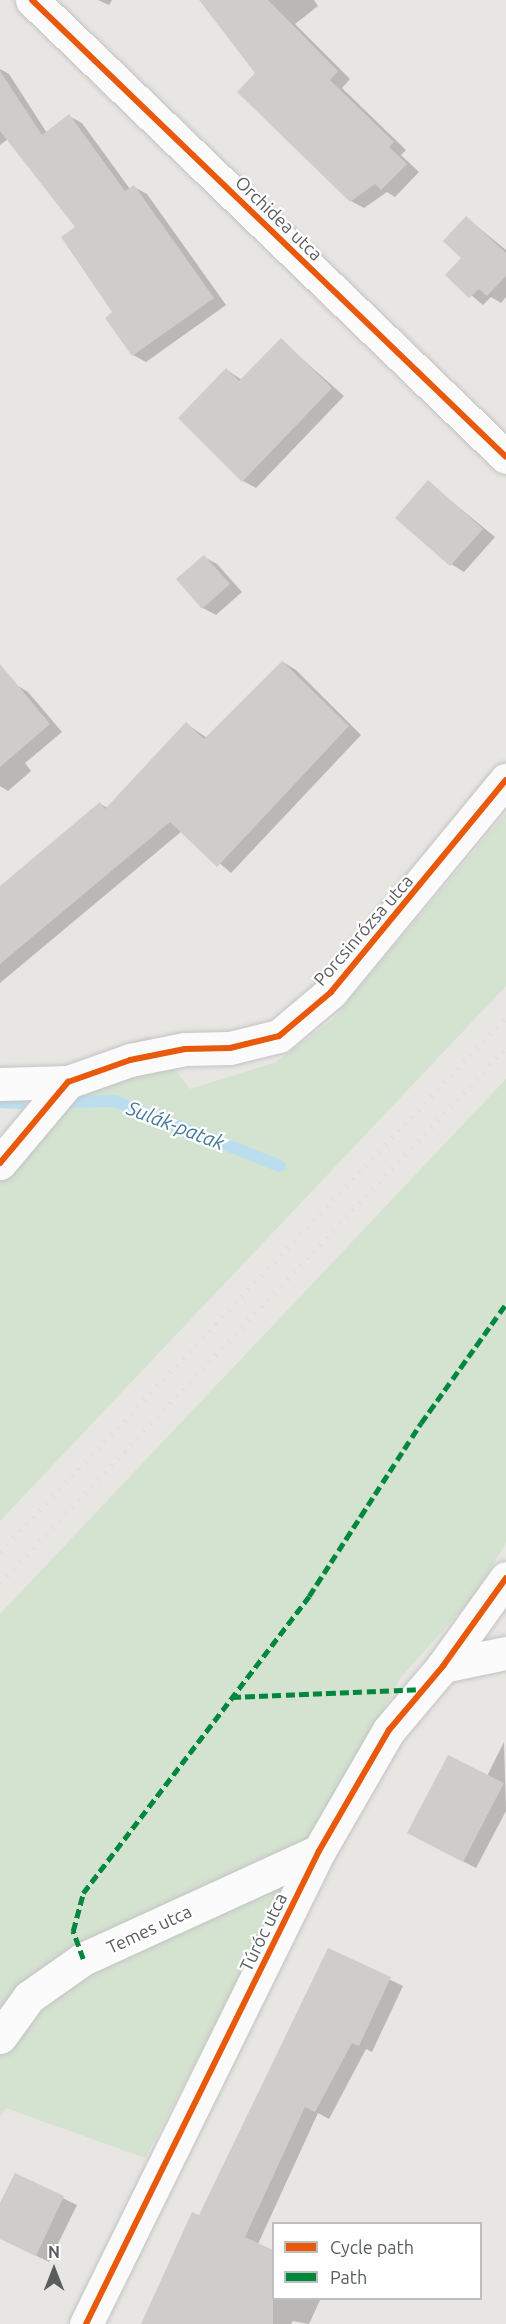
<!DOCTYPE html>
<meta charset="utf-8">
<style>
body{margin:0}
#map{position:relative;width:506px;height:2324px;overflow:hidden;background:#e8e6e3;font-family:Ubuntu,sans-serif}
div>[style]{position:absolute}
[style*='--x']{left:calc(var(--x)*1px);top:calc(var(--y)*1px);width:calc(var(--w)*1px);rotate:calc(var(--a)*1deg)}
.green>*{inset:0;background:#d4e2d0}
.shadow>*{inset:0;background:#0003}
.stream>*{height:12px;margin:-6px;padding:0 6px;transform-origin:6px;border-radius:6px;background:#bbdeee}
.building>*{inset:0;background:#cfcdcc}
.roads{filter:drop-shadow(0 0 2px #c2c3c3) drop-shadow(0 0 2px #c2c3c3)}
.minor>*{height:33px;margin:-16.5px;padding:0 16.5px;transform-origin:16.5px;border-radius:16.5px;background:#fcfbfb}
.rail>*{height:4.5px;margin-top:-2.25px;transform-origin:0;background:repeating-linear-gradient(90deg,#e0e0e0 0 1.5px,transparent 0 9.5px)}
.quiet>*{height:4.5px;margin-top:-2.25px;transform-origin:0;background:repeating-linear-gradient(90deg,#00873e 0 9px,transparent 0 13.5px)}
.cycleway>*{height:6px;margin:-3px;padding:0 3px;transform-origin:3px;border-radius:3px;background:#e8590c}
span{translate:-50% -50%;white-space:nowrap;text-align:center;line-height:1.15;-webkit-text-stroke:4.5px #fff;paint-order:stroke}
.street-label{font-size:18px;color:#595d60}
.water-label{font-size:20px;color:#46799a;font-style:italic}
.legend{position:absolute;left:272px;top:2222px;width:210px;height:78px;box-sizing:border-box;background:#fff;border:2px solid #bdbebf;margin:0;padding:8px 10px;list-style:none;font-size:18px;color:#595d60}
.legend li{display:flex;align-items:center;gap:12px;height:30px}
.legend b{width:30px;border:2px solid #bdbebf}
.north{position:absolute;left:24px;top:2240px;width:60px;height:60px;-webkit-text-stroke:4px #fff;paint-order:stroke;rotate:0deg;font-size:16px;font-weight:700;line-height:24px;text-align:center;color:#595d60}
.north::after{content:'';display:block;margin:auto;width:21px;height:27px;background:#595d60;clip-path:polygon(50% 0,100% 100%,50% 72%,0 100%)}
</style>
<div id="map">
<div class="green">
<i style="clip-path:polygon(506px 813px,506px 986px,0 1521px,0 1138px,63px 1068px,149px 1036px,190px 1089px,276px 1062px,331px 1021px)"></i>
<i style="clip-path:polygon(506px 1079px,506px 1543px,472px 1598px,400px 1678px,145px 2158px,6px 2108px,0 2117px,0 1614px)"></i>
</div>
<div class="shadow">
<i style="clip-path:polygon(98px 0,112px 0,109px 5px)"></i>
<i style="clip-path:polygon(201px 0,314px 0,318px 6px,295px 24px,350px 79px,342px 88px,406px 150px,401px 155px,419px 172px,395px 197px,387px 192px,364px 208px,351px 201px)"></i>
<i style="clip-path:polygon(0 69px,9px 74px,47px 133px,69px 116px,82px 123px,130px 189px,134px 187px,147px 194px,226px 305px,146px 362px,133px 355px,77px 228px,8px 139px,0 145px)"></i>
<i style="clip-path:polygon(467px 218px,506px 250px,506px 297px,501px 303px,491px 297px,483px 305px,447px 275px,463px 258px)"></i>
<i style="clip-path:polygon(281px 340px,344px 396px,256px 488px,243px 481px,227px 370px,242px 380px)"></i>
<i style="clip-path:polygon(428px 482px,495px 537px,464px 572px,451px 564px)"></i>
<i style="clip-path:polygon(204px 557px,217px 564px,242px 592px,216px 615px,203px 608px)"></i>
<i style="clip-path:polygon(283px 662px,296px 670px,361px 735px,231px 873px,182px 831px,0 983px,0 888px,100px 804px,108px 808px,187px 724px,207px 738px)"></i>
<i style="clip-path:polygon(15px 684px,28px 692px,62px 732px,25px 763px,31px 771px,8px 791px,0 786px,0 697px)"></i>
<i style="clip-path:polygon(504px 1742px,506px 1811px,476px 1868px,422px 1840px,487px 1776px)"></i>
<i style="clip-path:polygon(328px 1950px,403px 1986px,372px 2052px,366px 2049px,329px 2119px,318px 2113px,258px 2244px,274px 2252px,274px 2298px,321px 2298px,309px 2324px,293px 2321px,291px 2324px,142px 2324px,199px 2217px)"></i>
<i style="clip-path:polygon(15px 2175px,77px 2205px,49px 2262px,0 2238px,0 2207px)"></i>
</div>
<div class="stream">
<i style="--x:0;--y:1102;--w:20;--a:3"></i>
<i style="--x:69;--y:1102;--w:46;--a:-1.2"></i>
<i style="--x:115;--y:1101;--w:177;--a:21.5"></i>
</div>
<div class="building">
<i style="clip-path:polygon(199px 0,268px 0,338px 71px,330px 80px,394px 142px,389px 147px,407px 164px,381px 190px,375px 184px,350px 202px,237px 92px,255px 73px)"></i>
<i style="clip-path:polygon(0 71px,42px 135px,69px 114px,125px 191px,134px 185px,214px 298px,132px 356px,105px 318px,112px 312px,61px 237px,75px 227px,0 131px)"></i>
<i style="clip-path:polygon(466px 216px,506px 253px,506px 276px,487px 296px,479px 289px,469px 298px,445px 275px,461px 258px,443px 241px)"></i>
<i style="clip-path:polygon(281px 338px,332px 388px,242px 482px,178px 418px,226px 368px,239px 381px)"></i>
<i style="clip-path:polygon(428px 480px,483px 529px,450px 566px,395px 518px)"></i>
<i style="clip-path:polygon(204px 555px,230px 584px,202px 609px,176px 579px)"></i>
<i style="clip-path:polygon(282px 661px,349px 726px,217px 867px,170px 822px,0 964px,0 886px,100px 802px,105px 809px,186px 722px,204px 739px)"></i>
<i style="clip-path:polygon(0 664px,50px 724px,0 767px)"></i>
<i style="clip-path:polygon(448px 1755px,504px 1783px,463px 1862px,407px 1833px)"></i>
<i style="clip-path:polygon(328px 1948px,391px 1977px,359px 2046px,352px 2043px,315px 2112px,305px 2107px,245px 2237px,273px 2250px,273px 2324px,141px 2324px,192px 2212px,199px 2215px)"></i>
<i style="clip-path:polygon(15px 2173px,64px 2196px,36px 2256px,0 2239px,0 2203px)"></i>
</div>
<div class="roads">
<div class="minor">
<i style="--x:32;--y:0;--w:658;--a:43.95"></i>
<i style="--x:0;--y:1084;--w:68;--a:-1.7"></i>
<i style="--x:0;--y:1163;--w:106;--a:-50"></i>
<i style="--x:68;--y:1082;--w:66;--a:-19.5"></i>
<i style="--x:130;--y:1060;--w:56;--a:-11.3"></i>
<i style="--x:185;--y:1049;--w:45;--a:-1.3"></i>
<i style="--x:230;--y:1048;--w:50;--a:-13.8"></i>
<i style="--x:279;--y:1036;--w:68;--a:-40.2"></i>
<i style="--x:331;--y:992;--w:275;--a:-50.5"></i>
<i style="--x:443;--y:1666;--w:64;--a:-11.7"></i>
<i style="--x:0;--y:2037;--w:49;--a:-54.1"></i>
<i style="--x:29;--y:1997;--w:66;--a:-35.1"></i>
<i style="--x:83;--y:1959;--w:260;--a:-24.6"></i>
<i style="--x:86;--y:2324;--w:527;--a:-63.78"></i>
<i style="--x:319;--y:1851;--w:140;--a:-60"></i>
<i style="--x:389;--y:1730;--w:84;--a:-49.8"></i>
<i style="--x:443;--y:1666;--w:108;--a:-54.4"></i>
</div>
</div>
<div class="rail">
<i style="--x:0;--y:1552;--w:736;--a:-46.6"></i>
<i style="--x:0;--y:1583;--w:736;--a:-46.6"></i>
</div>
<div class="quiet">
<i style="--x:232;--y:1697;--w:188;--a:-2.4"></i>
<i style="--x:83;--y:1959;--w:30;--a:-110"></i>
<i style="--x:73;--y:1931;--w:39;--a:-75"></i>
<i style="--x:83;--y:1893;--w:373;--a:-52.7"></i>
<i style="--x:309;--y:1596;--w:206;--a:-57.1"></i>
<i style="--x:421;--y:1423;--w:146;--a:-54.5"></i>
</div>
<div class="cycleway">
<i style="--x:32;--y:0;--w:658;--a:43.95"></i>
<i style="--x:0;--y:1163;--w:106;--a:-50"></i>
<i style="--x:68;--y:1082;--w:66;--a:-19.5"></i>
<i style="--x:130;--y:1060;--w:56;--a:-11.3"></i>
<i style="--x:185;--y:1049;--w:45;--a:-1.3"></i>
<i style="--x:230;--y:1048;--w:50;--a:-13.8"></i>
<i style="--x:279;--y:1036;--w:68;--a:-40.2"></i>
<i style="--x:331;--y:992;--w:275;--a:-50.5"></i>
<i style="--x:86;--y:2324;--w:527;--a:-63.78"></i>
<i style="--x:319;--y:1851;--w:140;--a:-60"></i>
<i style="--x:389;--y:1730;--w:84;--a:-49.8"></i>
<i style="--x:443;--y:1666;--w:108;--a:-54.4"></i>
</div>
<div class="street-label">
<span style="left:279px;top:218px;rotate:44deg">Orchidea utca</span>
<span style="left:363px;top:930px;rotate:-49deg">Porcsinrózsa utca</span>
<span style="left:149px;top:1929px;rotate:-25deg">Temes utca</span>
<span style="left:263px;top:1932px;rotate:-64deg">Túróc utca</span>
</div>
<div class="water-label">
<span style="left:176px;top:1125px;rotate:21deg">Sulák-patak</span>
</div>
<ul class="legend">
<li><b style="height:8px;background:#e8590c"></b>Cycle path</li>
<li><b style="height:8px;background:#00873e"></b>Path</li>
</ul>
<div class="north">N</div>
</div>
